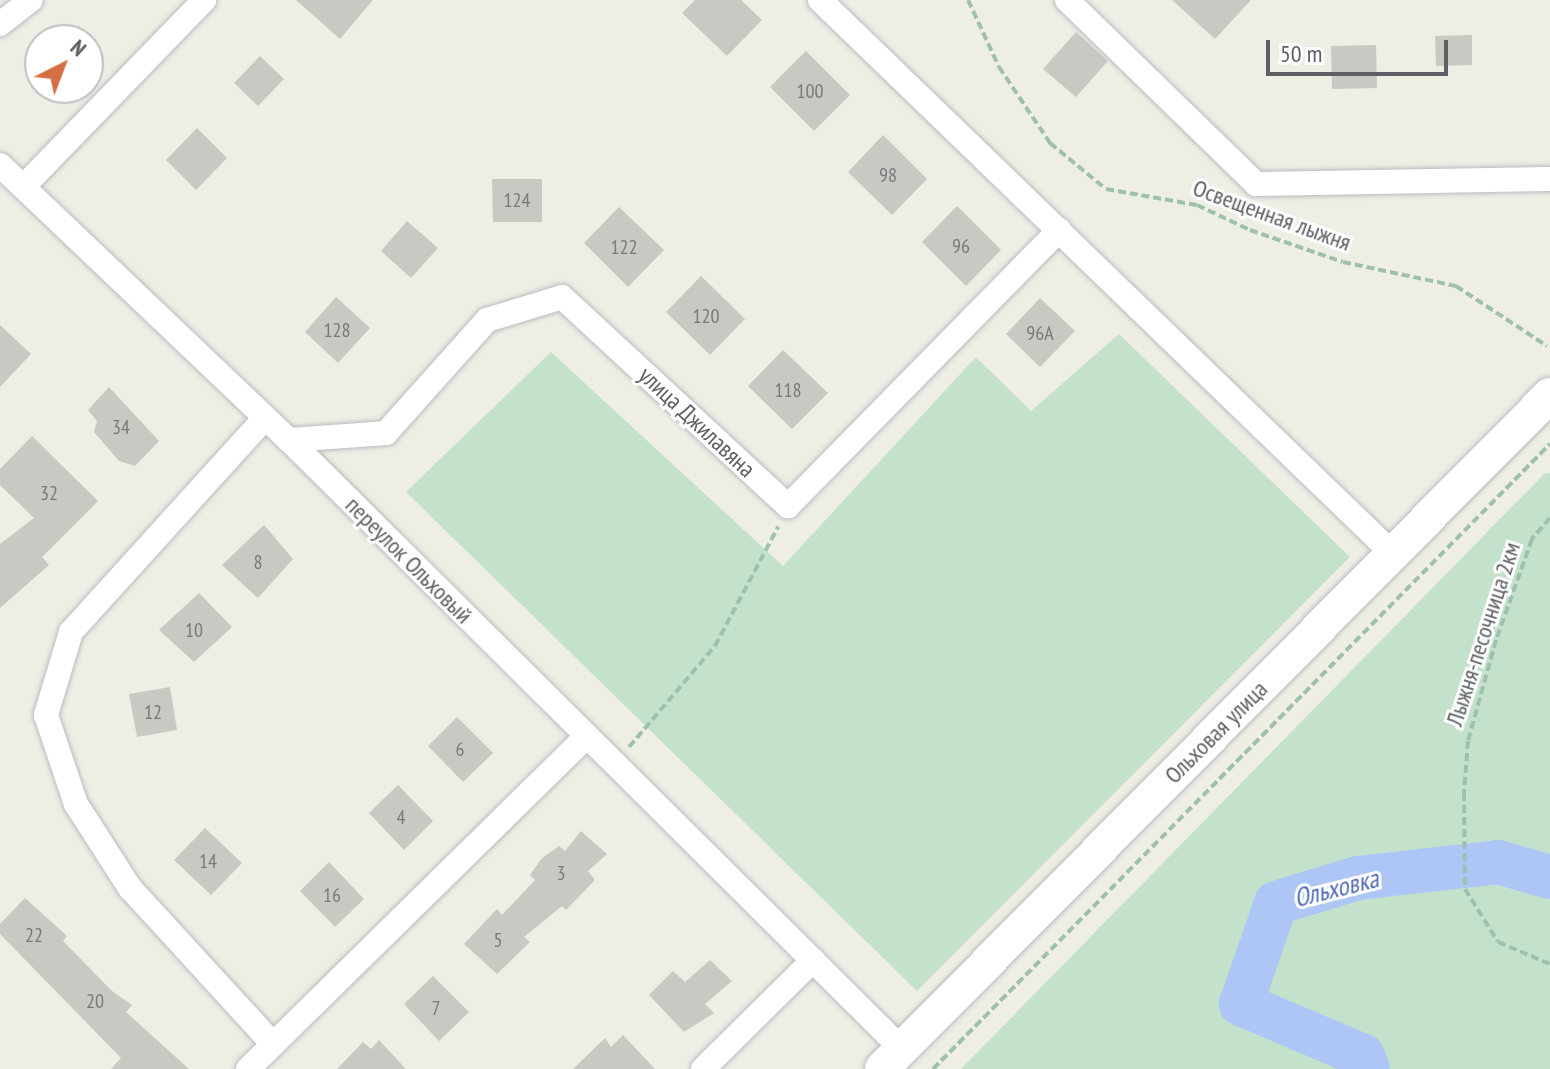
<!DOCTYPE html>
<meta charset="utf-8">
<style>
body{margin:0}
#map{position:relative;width:1550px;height:1069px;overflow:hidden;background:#eeeee5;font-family:"PT Sans Narrow",sans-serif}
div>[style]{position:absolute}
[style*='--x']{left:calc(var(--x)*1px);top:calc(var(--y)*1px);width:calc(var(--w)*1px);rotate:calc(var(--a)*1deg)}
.green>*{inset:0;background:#c4e2cb}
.river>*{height:44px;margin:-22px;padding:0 22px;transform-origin:22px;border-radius:22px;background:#adc6f6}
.building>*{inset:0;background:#c9c8c2}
.path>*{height:4px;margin-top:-2px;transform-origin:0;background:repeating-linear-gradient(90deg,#9dc0af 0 8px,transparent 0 12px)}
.roads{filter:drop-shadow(0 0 2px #babbc0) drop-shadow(0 0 2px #babbc0)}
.minor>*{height:24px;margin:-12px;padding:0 12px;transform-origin:12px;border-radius:12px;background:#fff}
.secondary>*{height:34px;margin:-17px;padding:0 17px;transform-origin:17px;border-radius:17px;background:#fff}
span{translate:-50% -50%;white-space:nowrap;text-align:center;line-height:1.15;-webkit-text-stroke:6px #fff;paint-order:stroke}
.number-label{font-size:20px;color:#78797c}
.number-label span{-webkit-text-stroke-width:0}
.street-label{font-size:24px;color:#5d5f64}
.water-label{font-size:26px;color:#526db7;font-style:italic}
.north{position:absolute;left:24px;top:24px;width:80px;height:80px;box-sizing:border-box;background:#fff;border:2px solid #bebfc1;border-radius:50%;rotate:42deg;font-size:22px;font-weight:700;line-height:32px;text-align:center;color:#5d5f64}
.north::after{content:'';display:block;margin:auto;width:28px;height:36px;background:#d66e43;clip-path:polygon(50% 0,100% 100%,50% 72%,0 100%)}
.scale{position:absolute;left:1266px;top:40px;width:182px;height:36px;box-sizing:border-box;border:4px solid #5d5f64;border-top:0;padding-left:10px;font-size:24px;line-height:28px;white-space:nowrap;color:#5d5f64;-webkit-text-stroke:6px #fff;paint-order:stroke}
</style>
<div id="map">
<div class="green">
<i style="clip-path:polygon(1119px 334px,1350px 557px,917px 991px,406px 492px,551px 352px,783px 566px,976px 357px,1031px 411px)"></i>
<i style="clip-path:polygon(1550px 473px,1550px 1069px,961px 1069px,1544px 474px)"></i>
</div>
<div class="river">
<i style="--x:1368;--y:1069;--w:14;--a:-111"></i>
<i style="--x:1363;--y:1056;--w:133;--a:-156.9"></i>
<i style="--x:1241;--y:1004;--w:107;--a:-70.9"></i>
<i style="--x:1276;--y:903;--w:86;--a:-17"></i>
<i style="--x:1358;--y:878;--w:141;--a:-6.5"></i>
<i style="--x:1498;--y:862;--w:54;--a:16.1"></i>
</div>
<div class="building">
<i style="clip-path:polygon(296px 0,373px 0,340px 39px)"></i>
<i style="clip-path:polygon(695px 0,741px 0,762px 20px,727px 56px,682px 13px)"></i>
<i style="clip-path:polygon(1172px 0,1251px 0,1215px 39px)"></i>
<i style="clip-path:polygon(1076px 32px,1108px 61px,1076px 97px,1043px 69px)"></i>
<i style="clip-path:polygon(1472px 35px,1472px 65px,1436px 66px,1435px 36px)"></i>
<i style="clip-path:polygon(1376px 45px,1377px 88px,1332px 89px,1331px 46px)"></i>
<i style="clip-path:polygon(806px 51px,850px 95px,814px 131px,770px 87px)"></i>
<i style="clip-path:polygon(260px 56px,284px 79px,258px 106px,234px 83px)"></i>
<i style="clip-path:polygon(197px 128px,227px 158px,196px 190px,166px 160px)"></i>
<i style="clip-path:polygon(883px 135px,927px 179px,892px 215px,848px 172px)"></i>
<i style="clip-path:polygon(492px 179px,542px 179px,542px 222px,493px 222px)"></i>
<i style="clip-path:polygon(957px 206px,1001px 250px,966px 286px,922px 242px)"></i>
<i style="clip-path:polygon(619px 207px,664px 250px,628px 287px,584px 243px)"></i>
<i style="clip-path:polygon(407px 221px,438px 248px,411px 278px,381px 251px)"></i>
<i style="clip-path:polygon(701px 276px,745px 319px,710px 355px,666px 312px)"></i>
<i style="clip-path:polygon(336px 297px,370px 328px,338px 363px,305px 332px)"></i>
<i style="clip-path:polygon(1040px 298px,1075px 331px,1040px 367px,1006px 334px)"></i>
<i style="clip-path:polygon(0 325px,31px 354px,0 387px)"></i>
<i style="clip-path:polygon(783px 350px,828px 393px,792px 429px,748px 386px)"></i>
<i style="clip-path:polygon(109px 387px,159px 441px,135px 466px,119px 461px,94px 432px,97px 421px,88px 410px)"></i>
<i style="clip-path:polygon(32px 436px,98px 501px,42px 557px,49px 565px,0 608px,0 544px,34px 518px,0 485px,0 469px)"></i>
<i style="clip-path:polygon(264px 525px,293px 559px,258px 598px,222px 565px)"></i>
<i style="clip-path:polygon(199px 593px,232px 627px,194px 662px,159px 630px)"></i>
<i style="clip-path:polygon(170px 687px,177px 730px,137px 737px,129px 694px)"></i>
<i style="clip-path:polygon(457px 717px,493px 753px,463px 782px,428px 746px)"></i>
<i style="clip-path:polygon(398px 785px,433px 821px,404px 850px,369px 813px)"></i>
<i style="clip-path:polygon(205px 828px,242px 863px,211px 895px,174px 860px)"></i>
<i style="clip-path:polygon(581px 831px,607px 854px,588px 871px,595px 880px,566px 910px,562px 906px,524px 937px,530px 942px,497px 974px,464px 944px,497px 909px,502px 915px,535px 880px,530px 875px,542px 858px,559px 846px,565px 851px)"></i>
<i style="clip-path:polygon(329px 862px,364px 899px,335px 927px,300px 891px)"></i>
<i style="clip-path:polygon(25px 898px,67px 936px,63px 941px,112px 991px,132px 1005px,126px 1012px,189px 1069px,111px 1069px,121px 1058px,0 934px,0 924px)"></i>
<i style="clip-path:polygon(710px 960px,732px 981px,705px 1004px,714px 1013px,684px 1032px,649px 995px,673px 971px,685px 982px)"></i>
<i style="clip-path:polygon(433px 976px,469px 1012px,439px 1041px,404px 1004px)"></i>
<i style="clip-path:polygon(623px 1035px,655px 1069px,573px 1069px,605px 1038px,611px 1047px)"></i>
<i style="clip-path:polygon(379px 1040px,406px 1069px,337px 1069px,363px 1042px,371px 1049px)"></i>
</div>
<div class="path">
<i style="--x:968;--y:0;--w:74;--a:65.2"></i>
<i style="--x:999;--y:67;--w:92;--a:56.1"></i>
<i style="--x:1050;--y:143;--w:72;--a:39.4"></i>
<i style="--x:1106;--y:189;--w:92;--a:10"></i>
<i style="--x:1197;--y:205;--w:59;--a:25.3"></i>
<i style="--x:1250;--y:230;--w:98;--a:19"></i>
<i style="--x:1343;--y:262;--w:116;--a:12"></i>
<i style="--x:1456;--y:286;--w:109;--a:33.4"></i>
<i style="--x:1550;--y:518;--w:28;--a:131"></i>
<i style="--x:1532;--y:539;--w:107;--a:109.6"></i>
<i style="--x:1496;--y:640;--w:105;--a:105.5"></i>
<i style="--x:1468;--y:741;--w:52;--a:94.4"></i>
<i style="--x:1464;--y:793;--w:96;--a:89.4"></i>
<i style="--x:1465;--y:889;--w:62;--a:58.1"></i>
<i style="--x:1498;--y:942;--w:56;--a:22.9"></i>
<i style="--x:629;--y:747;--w:133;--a:-49.6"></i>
<i style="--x:715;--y:646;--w:135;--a:-62.1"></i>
<i style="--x:933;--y:1069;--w:878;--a:-45.37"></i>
</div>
<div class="roads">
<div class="minor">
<i style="--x:820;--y:0;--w:797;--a:44.03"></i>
<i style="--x:1067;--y:0;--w:264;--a:44.2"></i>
<i style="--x:1256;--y:184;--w:294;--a:-1"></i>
<i style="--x:0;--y:24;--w:39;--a:-38"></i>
<i style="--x:0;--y:165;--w:399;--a:43.6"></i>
<i style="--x:289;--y:440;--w:864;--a:44.81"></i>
<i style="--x:24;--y:186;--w:259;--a:-45.9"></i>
<i style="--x:264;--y:419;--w:287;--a:132.2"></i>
<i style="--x:71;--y:632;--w:87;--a:106.8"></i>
<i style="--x:46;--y:715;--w:94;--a:71.4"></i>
<i style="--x:76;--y:804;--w:100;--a:57.3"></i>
<i style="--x:130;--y:888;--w:212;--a:47.5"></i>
<i style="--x:289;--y:440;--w:97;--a:-4.1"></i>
<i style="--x:386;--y:433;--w:152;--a:-48.2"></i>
<i style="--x:487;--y:320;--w:78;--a:-17"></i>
<i style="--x:562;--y:297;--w:308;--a:42.8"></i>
<i style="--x:788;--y:506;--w:387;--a:-45.5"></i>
<i style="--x:248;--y:1069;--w:475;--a:-44.5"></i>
<i style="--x:703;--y:1069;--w:155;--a:-44.7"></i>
</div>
<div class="secondary">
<i style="--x:882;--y:1069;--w:949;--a:-45.26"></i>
</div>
</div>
<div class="number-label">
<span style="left:810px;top:91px">100</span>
<span style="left:888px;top:175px">98</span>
<span style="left:517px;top:200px">124</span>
<span style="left:961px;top:246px">96</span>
<span style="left:624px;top:247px">122</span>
<span style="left:706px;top:316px">120</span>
<span style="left:337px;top:330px">128</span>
<span style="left:1040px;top:333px">96А</span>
<span style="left:788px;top:390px">118</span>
<span style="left:121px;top:427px">34</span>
<span style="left:49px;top:493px">32</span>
<span style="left:258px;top:562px">8</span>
<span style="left:194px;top:630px">10</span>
<span style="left:153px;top:712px">12</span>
<span style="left:460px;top:749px">6</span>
<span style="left:401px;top:817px">4</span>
<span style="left:208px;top:861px">14</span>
<span style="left:561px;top:873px">3</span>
<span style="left:332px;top:895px">16</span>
<span style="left:34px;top:935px">22</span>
<span style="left:498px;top:940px">5</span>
<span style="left:95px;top:1001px">20</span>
<span style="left:436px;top:1008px">7</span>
</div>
<div class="street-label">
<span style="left:1272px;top:215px;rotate:20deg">Освещенная лыжня</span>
<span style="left:697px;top:422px;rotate:43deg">улица Джилавяна</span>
<span style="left:409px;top:560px;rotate:45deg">переулок Ольховый</span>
<span style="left:1483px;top:634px;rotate:-72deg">Лыжня-песочница 2км</span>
<span style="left:1216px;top:732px;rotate:-45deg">Ольховая улица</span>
</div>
<div class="water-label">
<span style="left:1336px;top:888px;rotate:-14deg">Ольховка</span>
</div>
<div class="north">N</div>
<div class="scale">50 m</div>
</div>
